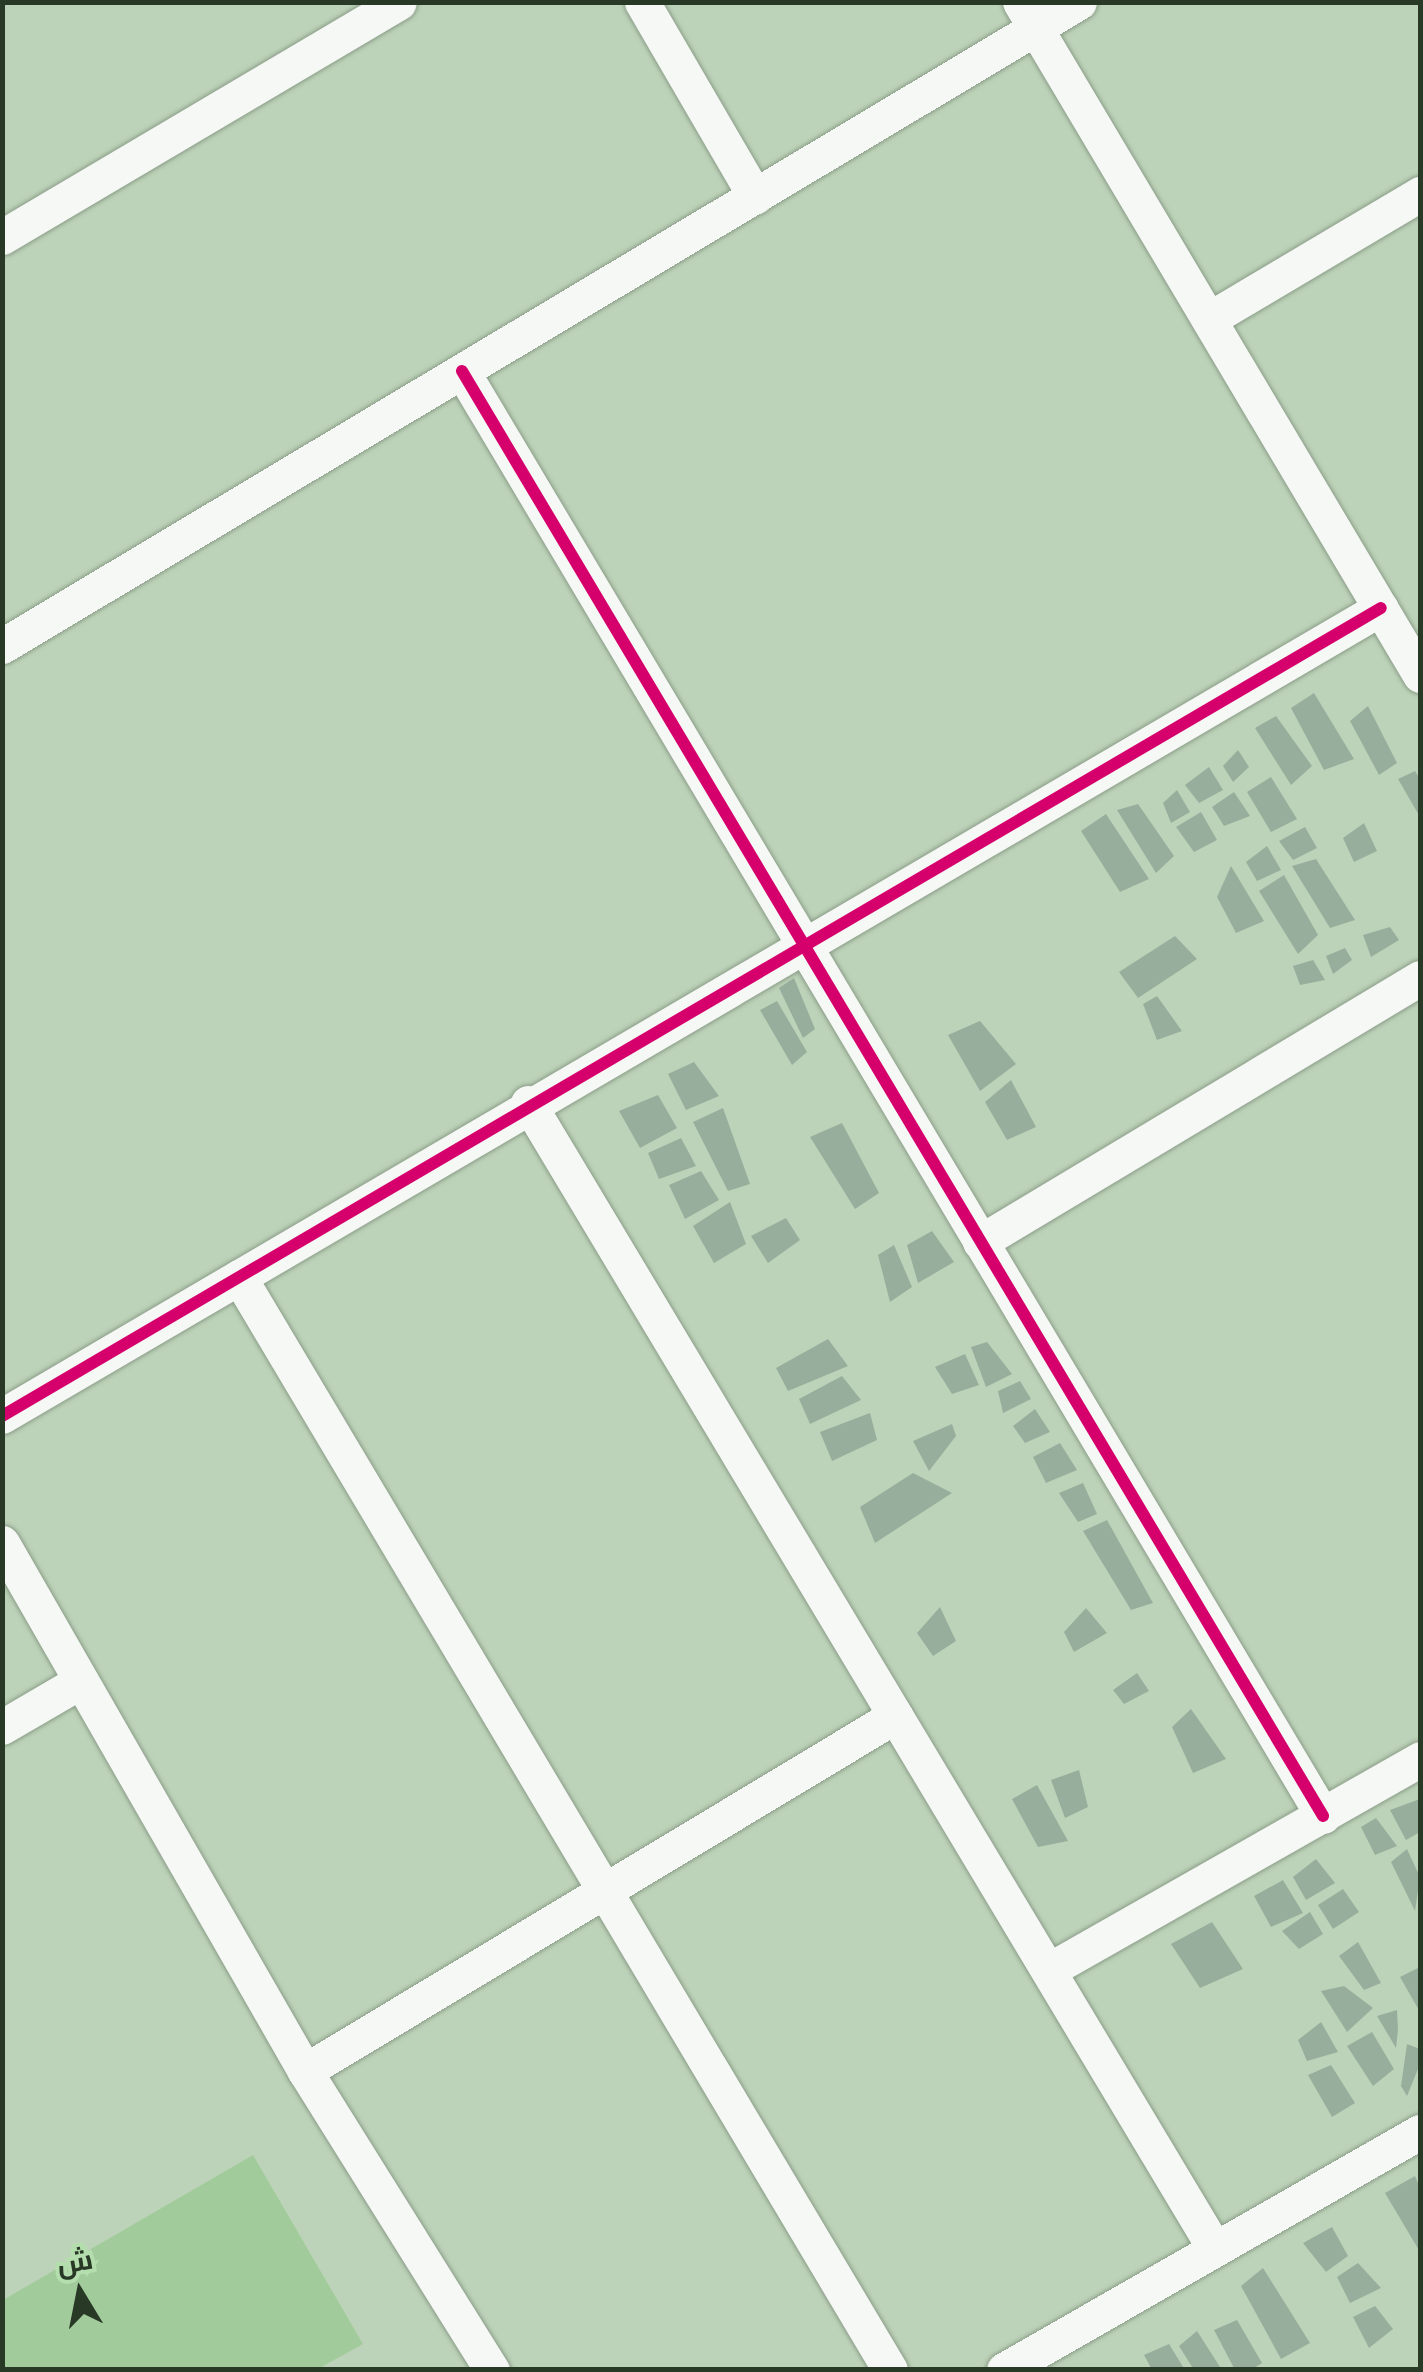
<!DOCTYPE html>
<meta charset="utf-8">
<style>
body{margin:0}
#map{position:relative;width:1423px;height:2372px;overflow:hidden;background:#bdd3b9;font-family:Helvetica,Cairo,sans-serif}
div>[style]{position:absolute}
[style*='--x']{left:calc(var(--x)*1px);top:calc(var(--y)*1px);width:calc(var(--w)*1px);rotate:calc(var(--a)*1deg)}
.green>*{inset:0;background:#a2cb9b}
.building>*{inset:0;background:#98ae9c}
.roads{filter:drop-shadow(0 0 2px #8b9d88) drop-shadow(0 0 2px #8b9d88)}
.minor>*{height:35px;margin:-17.5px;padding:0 17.5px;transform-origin:17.5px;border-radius:17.5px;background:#f5f8f4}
.cycleway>*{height:12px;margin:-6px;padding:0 6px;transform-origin:6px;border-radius:6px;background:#d6006c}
span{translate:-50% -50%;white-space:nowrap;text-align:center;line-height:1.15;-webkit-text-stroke:9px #b5deae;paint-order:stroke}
.frame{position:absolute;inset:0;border:5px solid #283926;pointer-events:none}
.north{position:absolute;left:30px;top:2242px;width:100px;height:100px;-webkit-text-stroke:8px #b5deae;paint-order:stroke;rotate:350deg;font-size:28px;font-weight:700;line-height:40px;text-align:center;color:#283926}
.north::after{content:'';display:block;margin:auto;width:35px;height:45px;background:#283926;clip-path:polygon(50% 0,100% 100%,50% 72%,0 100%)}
</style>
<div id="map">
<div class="green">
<i style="clip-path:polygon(253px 2155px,363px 2344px,318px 2369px,3px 2369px,3px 2300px)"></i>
</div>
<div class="building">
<i style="clip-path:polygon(1314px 693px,1354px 759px,1324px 770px,1291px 708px)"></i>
<i style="clip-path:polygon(1368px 706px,1397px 763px,1379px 775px,1350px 721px)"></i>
<i style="clip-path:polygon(1276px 716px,1312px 766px,1291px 785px,1255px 728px)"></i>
<i style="clip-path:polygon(1238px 750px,1249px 767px,1233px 782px,1223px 766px)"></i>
<i style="clip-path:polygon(1209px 767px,1223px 790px,1199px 803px,1185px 785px)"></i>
<i style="clip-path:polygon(1415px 771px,1420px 779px,1420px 817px,1398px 779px)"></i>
<i style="clip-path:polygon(1271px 777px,1297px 819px,1271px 832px,1247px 792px)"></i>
<i style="clip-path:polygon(1177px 790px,1190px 812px,1171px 823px,1163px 803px)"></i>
<i style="clip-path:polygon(1234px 792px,1250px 816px,1224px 826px,1212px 807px)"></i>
<i style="clip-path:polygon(1138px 804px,1174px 856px,1156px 873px,1117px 810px)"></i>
<i style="clip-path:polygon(1201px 812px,1217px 840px,1194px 852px,1176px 827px)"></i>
<i style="clip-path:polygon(1106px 814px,1149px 879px,1120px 892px,1081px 831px)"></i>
<i style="clip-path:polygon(1364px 823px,1377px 851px,1354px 862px,1343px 838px)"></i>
<i style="clip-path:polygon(1305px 827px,1317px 848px,1293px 860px,1279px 841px)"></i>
<i style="clip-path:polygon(1267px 846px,1281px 870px,1257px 881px,1246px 862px)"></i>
<i style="clip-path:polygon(1316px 859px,1355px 920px,1330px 928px,1292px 866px)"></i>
<i style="clip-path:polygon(1231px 866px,1264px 921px,1236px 933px,1217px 897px)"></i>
<i style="clip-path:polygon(1284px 875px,1318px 935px,1298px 954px,1259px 891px)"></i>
<i style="clip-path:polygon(1390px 927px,1399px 940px,1371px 957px,1363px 935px)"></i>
<i style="clip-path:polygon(1175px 936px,1197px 959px,1138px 998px,1119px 972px)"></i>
<i style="clip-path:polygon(1345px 948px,1352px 960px,1333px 974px,1326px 956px)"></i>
<i style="clip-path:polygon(1313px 960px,1325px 980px,1300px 985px,1293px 966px)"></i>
<i style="clip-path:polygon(794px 978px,815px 1029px,803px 1038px,779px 988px)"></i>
<i style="clip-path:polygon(1157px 996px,1182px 1031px,1157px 1040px,1143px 1004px)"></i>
<i style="clip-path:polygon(777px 1001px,807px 1052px,792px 1065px,760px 1010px)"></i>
<i style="clip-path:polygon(980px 1021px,1016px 1064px,980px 1091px,948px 1035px)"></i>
<i style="clip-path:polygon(694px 1062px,719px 1096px,686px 1110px,668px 1074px)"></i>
<i style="clip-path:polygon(1011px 1080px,1036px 1127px,1007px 1140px,985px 1102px)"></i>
<i style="clip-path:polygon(658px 1095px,677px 1128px,640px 1148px,619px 1111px)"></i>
<i style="clip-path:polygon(723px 1108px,750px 1184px,728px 1191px,693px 1122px)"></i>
<i style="clip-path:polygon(842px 1123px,879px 1193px,855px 1209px,810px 1137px)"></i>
<i style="clip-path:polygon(681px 1138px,696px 1166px,659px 1179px,648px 1153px)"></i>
<i style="clip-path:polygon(701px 1171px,719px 1200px,685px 1219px,669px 1185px)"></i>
<i style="clip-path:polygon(730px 1202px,746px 1244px,714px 1263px,693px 1226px)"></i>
<i style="clip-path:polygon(786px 1218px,800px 1240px,768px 1263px,751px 1236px)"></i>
<i style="clip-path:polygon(932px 1231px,954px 1262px,918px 1283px,907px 1245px)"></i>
<i style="clip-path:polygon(894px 1245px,912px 1287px,890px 1302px,878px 1255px)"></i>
<i style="clip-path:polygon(828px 1339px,848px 1366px,788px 1391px,776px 1368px)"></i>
<i style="clip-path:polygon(987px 1342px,1012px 1374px,986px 1387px,971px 1347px)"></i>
<i style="clip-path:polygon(965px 1354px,979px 1385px,952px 1394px,935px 1367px)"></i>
<i style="clip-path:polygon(842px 1376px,861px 1400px,810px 1424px,799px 1399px)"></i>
<i style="clip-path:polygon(1020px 1381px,1031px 1399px,1003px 1413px,998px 1391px)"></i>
<i style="clip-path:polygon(1035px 1409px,1050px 1432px,1025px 1443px,1013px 1426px)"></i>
<i style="clip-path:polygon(870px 1413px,877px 1440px,832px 1461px,820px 1432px)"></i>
<i style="clip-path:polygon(952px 1424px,956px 1436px,929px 1471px,913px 1441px)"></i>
<i style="clip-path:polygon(1060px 1443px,1077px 1470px,1046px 1483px,1033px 1457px)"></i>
<i style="clip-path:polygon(913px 1473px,952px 1493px,875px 1543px,860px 1507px)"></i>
<i style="clip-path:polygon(1083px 1483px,1097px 1514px,1078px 1522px,1059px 1493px)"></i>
<i style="clip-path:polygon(1107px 1520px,1153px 1603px,1131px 1610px,1083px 1531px)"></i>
<i style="clip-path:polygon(940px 1607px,956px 1641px,933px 1656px,917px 1633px)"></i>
<i style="clip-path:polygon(1086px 1608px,1107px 1633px,1074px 1652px,1064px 1632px)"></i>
<i style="clip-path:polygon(1137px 1673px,1149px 1691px,1124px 1704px,1113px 1690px)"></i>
<i style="clip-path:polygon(1191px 1709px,1226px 1759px,1193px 1773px,1172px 1727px)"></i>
<i style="clip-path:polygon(1079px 1770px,1088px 1807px,1065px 1818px,1051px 1780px)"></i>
<i style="clip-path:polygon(1037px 1785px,1068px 1841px,1038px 1847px,1012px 1799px)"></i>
<i style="clip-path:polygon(1420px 1799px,1420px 1832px,1406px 1840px,1390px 1810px)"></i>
<i style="clip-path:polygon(1376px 1818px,1397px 1846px,1375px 1855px,1361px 1827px)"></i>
<i style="clip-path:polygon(1407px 1849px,1420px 1877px,1415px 1911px,1391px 1862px)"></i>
<i style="clip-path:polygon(1316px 1859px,1335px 1883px,1306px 1900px,1293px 1877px)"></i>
<i style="clip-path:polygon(1283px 1880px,1303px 1913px,1271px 1927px,1254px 1896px)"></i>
<i style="clip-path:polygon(1343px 1889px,1359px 1912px,1333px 1929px,1318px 1905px)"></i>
<i style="clip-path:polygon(1310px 1912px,1323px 1934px,1299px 1949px,1282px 1931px)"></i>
<i style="clip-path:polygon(1212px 1922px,1243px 1969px,1200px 1988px,1171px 1944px)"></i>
<i style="clip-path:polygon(1358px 1942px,1381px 1983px,1364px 1990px,1339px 1956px)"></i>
<i style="clip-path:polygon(1420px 1967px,1420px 2012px,1400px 1977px)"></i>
<i style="clip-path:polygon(1344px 1986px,1373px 2008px,1347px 2032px,1321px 1991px)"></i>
<i style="clip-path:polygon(1397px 2010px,1398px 2030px,1396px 2048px,1377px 2016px)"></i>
<i style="clip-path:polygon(1321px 2022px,1338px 2052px,1307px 2061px,1298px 2040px)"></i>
<i style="clip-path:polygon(1372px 2032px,1394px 2069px,1373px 2086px,1347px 2046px)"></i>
<i style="clip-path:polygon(1407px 2044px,1420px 2049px,1420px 2064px,1407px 2096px,1401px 2086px)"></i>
<i style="clip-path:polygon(1331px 2065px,1355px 2103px,1332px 2117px,1308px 2075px)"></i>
<i style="clip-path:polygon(1415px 2176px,1420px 2188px,1420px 2252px,1385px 2193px)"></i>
<i style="clip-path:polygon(1332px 2227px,1348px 2256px,1326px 2272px,1303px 2243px)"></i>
<i style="clip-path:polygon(1358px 2263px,1381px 2288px,1350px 2303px,1337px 2277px)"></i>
<i style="clip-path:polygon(1263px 2268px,1310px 2343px,1281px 2359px,1241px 2286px)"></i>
<i style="clip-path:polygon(1375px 2306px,1393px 2329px,1369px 2348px,1353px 2317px)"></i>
<i style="clip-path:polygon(1237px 2320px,1262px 2363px,1251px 2370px,1235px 2370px,1214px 2330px)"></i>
<i style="clip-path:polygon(1197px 2331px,1222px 2370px,1194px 2370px,1179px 2346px)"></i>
<i style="clip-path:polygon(1169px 2344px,1185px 2370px,1152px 2370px,1144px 2355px)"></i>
</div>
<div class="roads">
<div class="minor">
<i style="--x:642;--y:2;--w:225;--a:59.8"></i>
<i style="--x:1020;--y:2;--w:783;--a:59.27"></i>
<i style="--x:2;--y:237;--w:461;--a:-30.6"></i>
<i style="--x:1211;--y:318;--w:243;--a:-30.7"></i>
<i style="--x:462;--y:371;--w:1682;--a:59.21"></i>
<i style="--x:2;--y:646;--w:1255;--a:-30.88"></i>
<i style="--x:528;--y:1103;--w:1336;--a:59.06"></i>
<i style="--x:980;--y:1242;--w:513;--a:-30.96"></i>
<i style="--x:239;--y:1277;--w:1272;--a:59.22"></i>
<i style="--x:2;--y:1416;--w:1598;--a:-30.37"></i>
<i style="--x:2;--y:1543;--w:609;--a:60.15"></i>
<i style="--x:305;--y:2071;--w:353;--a:58"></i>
<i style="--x:2;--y:1727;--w:91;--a:-30.2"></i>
<i style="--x:1049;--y:1970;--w:427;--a:-29.6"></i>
<i style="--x:305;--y:2071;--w:689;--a:-31.04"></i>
<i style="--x:1004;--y:2370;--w:479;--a:-29.8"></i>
</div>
</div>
<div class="cycleway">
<i style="--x:462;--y:371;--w:1682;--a:59.21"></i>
<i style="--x:2;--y:1416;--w:1598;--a:-30.37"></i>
</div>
<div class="frame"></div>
<div class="north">ش</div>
</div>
